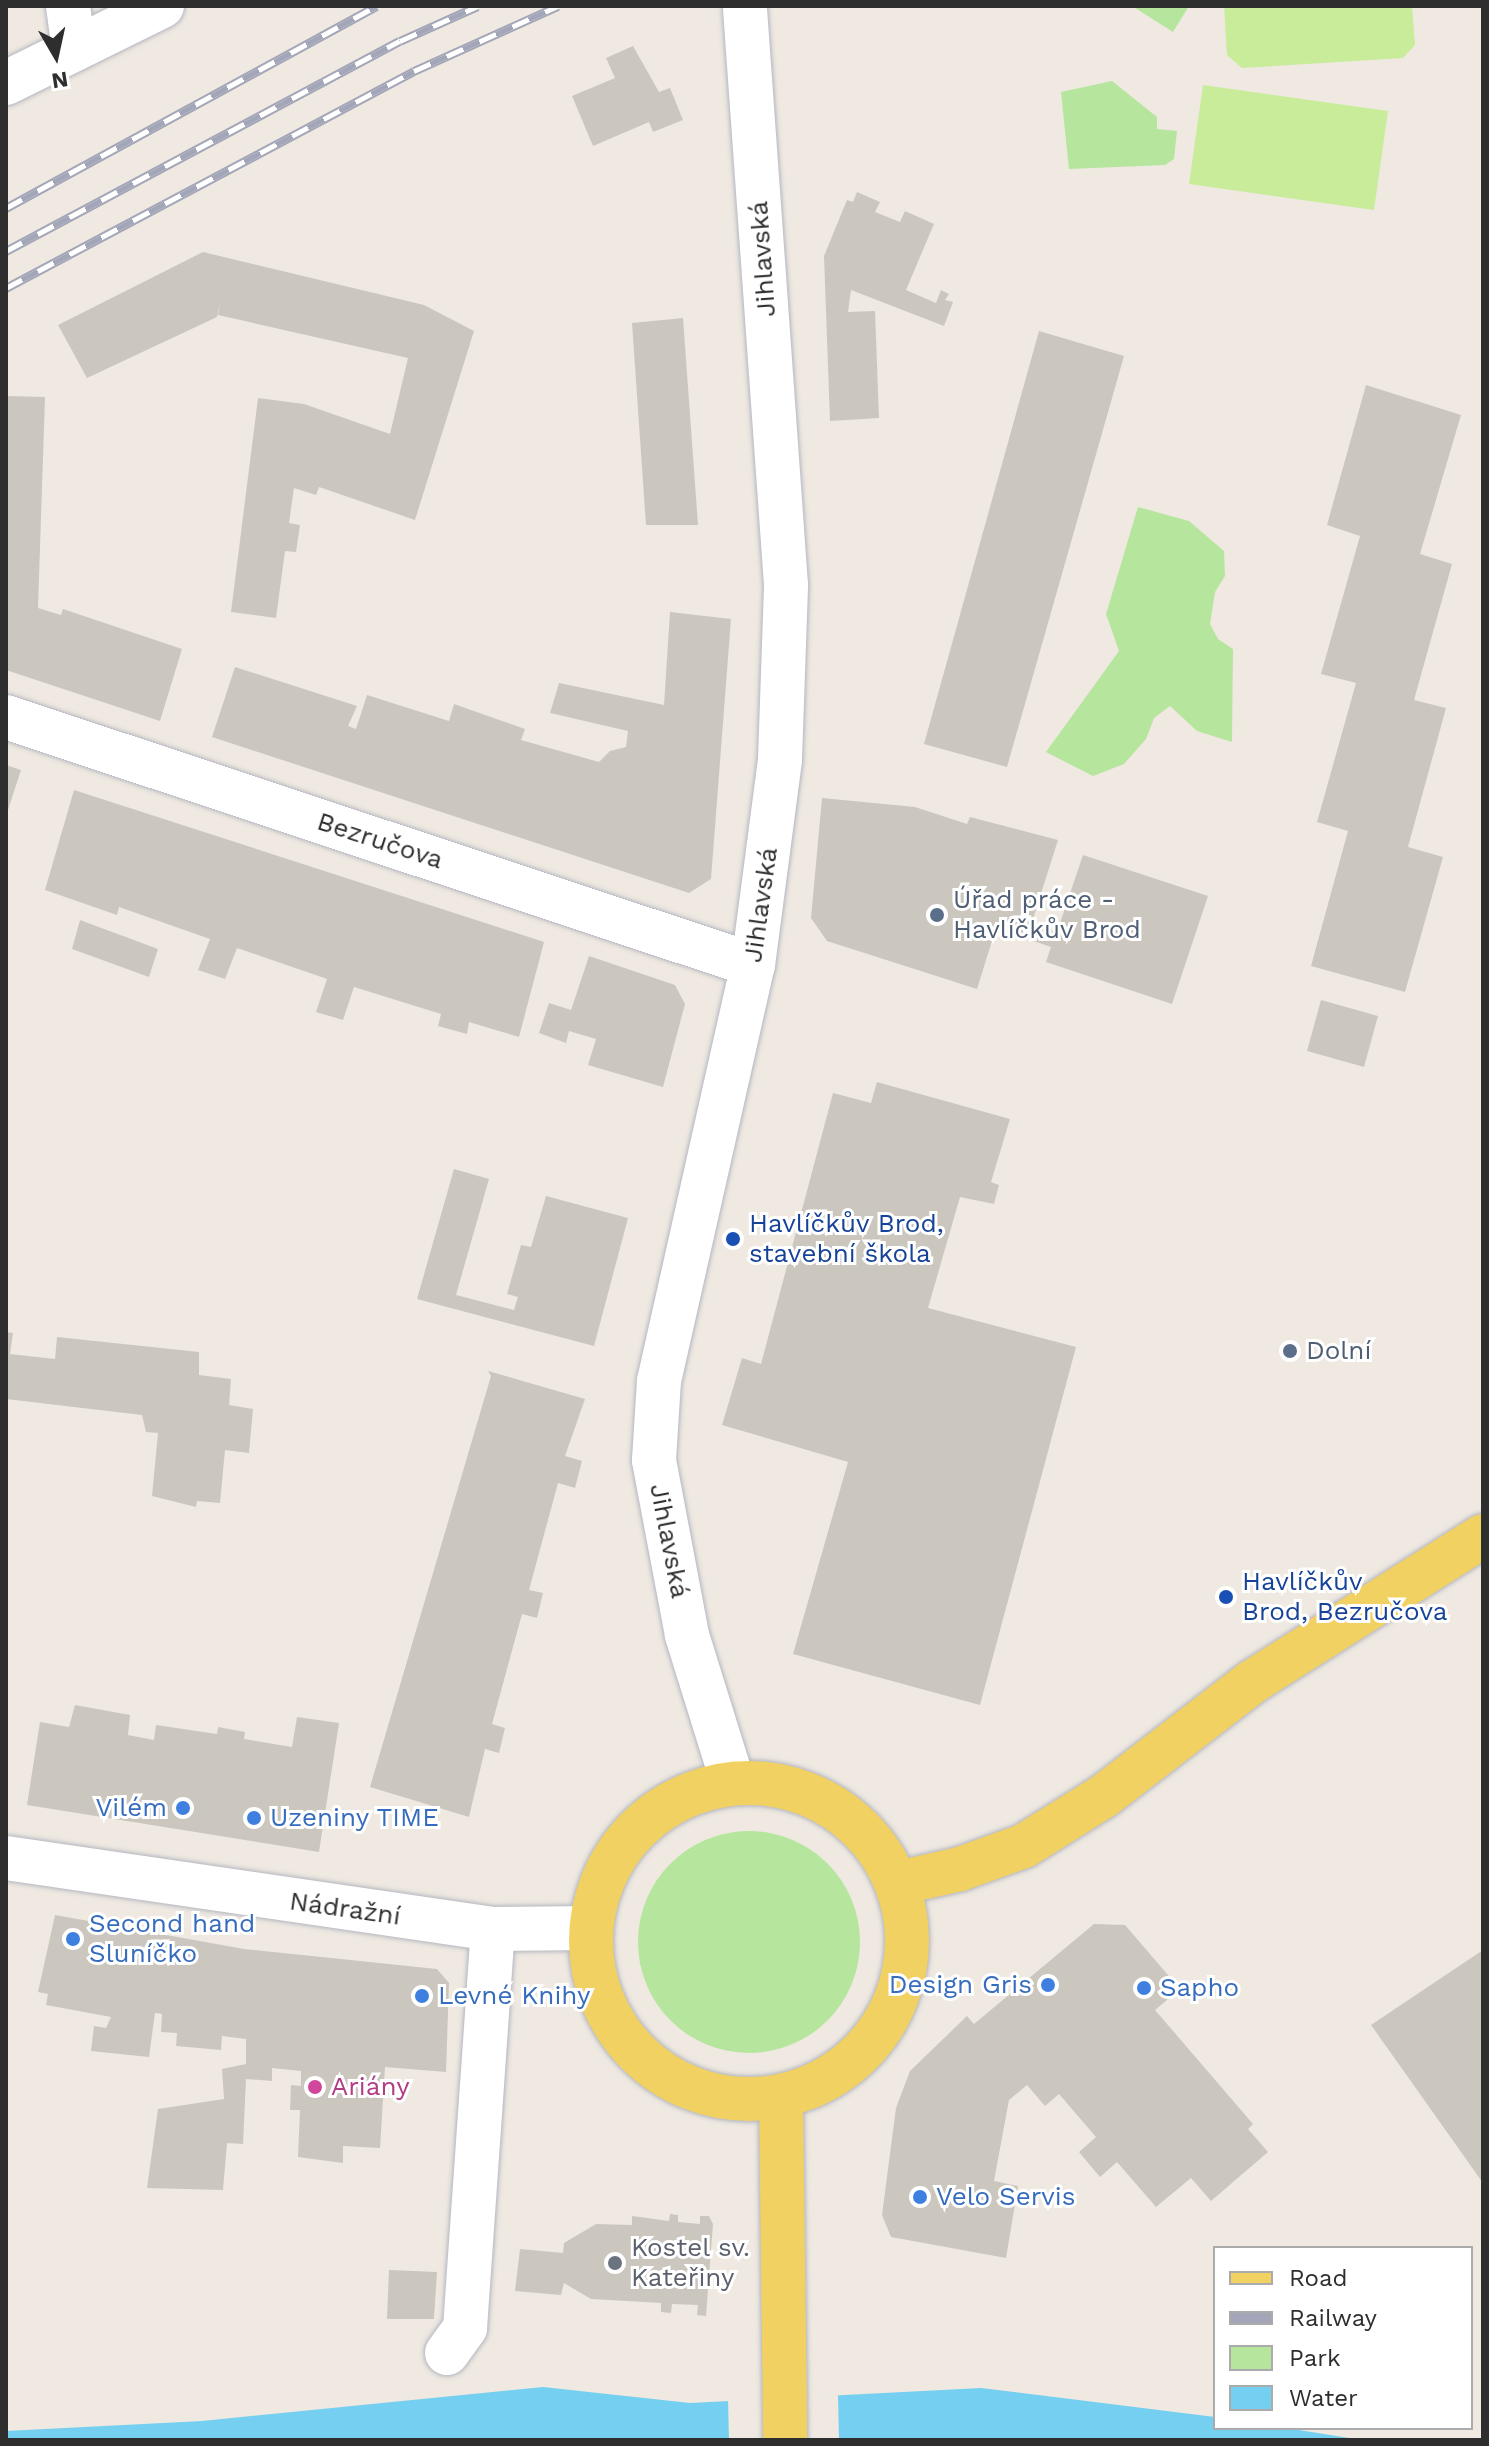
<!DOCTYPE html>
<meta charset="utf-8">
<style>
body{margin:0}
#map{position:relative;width:1489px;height:2446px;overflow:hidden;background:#efe9e1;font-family:"Work Sans",sans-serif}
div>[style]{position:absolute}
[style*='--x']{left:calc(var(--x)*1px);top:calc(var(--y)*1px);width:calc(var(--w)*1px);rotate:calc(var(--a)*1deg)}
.green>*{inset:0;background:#b6e59e}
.round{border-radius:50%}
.pitch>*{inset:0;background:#c9ec9a}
.water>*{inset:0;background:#75cff0}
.pier>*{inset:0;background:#efe9e1}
.building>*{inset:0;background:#cbc7bf}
.roads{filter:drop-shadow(0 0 2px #b4b7c1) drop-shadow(0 0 2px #b4b7c1)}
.minor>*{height:44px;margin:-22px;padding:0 22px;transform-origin:22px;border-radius:22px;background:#fff}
.major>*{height:44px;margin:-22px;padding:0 22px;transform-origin:22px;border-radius:22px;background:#f2d163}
.major>.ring{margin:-22px;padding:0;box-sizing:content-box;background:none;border:44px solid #f2d163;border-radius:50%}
.rail>*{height:9px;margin-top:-4.5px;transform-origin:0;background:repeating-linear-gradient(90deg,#fff 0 18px,#a3a6b8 0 36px);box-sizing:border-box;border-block:2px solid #a3a6b8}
.dots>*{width:22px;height:22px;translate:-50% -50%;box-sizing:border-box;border:4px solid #fff;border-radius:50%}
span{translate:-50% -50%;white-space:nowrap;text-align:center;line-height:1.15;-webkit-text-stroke:6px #fff;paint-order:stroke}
.street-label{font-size:26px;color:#2e2e2e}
.service-label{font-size:26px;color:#4e5e75}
.left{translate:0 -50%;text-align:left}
.transit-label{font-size:26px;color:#164399}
.shop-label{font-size:26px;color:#366cbe}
.right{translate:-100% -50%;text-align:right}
.hotel-label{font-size:26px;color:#b23c85}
.worship-label{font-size:26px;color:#5b616d}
.frame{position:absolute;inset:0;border:8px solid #2e2e2e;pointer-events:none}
.legend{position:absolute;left:1213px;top:2246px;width:260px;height:184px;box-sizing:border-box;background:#fff;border:2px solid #ababab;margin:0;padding:10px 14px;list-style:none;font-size:24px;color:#2e2e2e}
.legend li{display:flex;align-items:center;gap:16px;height:40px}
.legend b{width:40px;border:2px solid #ababab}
.north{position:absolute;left:16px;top:16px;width:80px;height:80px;-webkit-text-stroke:6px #fff;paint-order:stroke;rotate:171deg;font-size:22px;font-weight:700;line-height:32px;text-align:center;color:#2e2e2e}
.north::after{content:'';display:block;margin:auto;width:28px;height:36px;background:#2e2e2e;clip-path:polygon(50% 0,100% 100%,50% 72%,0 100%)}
</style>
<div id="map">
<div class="green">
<i style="clip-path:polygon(1132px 6px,1189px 6px,1173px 32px)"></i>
<i style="clip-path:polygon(1112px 81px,1157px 117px,1157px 129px,1177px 131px,1174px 159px,1165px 165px,1069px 169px,1061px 92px)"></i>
<i style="clip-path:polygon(1138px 507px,1189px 521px,1224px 551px,1225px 576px,1215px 592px,1210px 624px,1218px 639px,1233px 649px,1232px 742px,1197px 731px,1170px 706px,1154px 718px,1146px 739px,1124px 764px,1093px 776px,1046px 752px,1119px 651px,1106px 614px)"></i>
<i class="round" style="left:638px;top:1831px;width:222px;height:222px"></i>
</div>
<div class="pitch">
<i style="clip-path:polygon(1224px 6px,1412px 6px,1415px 45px,1403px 58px,1242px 68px,1227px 55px)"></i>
<i style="clip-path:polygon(1203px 85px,1388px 111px,1374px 210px,1189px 184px)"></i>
</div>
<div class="water">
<i style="clip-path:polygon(543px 2387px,690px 2403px,981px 2388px,1215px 2417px,1215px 2428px,1286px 2428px,1362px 2440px,6px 2440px,6px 2431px,202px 2421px)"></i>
</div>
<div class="pier">
<i style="clip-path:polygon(838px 2395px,839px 2440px,729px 2440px,728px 2398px)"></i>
</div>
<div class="building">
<i style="clip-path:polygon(633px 46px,659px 92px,670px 88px,683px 120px,653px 132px,649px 122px,593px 146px,572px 96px,615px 78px,606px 58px)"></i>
<i style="clip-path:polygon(857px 192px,880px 202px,875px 212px,900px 222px,905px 211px,934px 224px,906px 290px,936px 303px,941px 290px,949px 294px,945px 300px,953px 302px,944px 326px,851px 290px,848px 312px,875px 311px,879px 418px,830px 421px,824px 256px,847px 200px,853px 202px)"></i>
<i style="clip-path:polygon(203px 252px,424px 305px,474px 331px,415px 520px,319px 487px,316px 495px,294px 488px,289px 523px,300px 525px,296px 552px,285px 551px,276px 618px,231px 612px,258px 398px,304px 404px,390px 434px,408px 358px,218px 315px,221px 299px,217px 317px,87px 378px,58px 325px)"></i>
<i style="clip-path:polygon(683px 318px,698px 525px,646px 525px,632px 323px)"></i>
<i style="clip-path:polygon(1039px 331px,1124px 356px,1007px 767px,924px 744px)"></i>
<i style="clip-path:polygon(1366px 385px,1461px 415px,1420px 554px,1452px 564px,1414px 700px,1446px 708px,1408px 847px,1443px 857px,1405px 992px,1311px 966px,1348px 831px,1317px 822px,1356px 683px,1321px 674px,1360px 536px,1327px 525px)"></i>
<i style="clip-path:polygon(6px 396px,45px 397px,38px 608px,61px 615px,63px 609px,182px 649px,160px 721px,6px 670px)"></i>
<i style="clip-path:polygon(670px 612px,731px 619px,711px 879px,689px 893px,212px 737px,235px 667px,357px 706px,348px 726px,356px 729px,367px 695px,449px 721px,454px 704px,525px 729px,521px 740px,599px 762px,610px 751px,626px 747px,628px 731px,550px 713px,559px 683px,664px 705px)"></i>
<i style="clip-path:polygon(6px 765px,21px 770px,7px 813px,6px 813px)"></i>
<i style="clip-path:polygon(74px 790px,544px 942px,519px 1037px,469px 1022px,467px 1034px,438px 1026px,441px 1014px,354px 987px,343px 1020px,316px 1012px,327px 979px,237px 948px,225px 979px,198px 970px,210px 939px,119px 907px,117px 915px,45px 890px)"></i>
<i style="clip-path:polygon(822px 798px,915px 807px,967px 824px,970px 817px,1058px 840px,1032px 922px,1057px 932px,1083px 855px,1208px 896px,1172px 1004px,1046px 962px,1051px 947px,996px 928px,977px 989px,827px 941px,811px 918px)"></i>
<i style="clip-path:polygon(80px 920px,158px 949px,149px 977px,72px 949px)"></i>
<i style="clip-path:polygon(589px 956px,675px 985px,685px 1004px,663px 1087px,588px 1065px,596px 1039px,569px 1031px,566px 1043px,539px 1033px,549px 1003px,571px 1010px)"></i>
<i style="clip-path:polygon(1321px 1000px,1378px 1016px,1364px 1067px,1307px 1051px)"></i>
<i style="clip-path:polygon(877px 1082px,1010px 1119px,991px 1182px,999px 1185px,994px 1204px,960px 1197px,928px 1308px,1076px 1347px,980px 1705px,793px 1654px,848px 1462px,722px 1425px,742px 1358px,761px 1364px,833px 1093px,871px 1103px)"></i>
<i style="clip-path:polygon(454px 1169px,489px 1179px,456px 1295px,514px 1310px,518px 1297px,507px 1294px,521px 1245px,531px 1247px,546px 1196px,628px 1218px,594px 1346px,417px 1299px)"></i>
<i style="clip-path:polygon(6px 1332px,13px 1333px,10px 1354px,55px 1359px,57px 1337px,199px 1352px,199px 1375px,231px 1379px,229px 1405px,253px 1409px,249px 1453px,225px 1450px,220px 1503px,197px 1501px,196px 1507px,152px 1496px,158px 1433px,146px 1432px,142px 1415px,6px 1399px)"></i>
<i style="clip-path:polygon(488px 1371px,585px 1399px,565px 1456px,582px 1461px,575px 1488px,558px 1483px,529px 1590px,543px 1593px,537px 1618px,522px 1614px,492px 1724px,505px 1728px,499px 1753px,485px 1749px,469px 1817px,370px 1787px,491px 1376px)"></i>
<i style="clip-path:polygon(75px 1705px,130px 1715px,128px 1735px,154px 1740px,156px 1725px,217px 1734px,218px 1727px,245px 1732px,244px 1739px,292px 1747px,297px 1717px,339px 1723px,319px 1852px,27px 1805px,40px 1722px,69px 1727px)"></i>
<i style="clip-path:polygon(55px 1915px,244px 1949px,437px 1969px,449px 1983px,446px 2072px,385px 2067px,380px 2148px,343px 2146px,343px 2163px,298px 2157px,300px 2110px,290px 2110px,291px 2085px,301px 2086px,301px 2071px,272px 2068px,272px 2081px,246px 2079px,243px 2144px,227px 2143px,223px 2190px,147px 2188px,158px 2109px,224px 2099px,222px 2069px,246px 2064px,246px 2039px,222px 2036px,221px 2050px,176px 2046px,177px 2033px,161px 2032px,162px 2014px,155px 2013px,149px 2057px,91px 2051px,94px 2026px,106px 2028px,111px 2017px,46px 2005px,48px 1994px,38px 1992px)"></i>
<i style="clip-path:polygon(1094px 1924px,1125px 1925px,1180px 1989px,1155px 2010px,1253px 2124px,1248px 2129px,1268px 2152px,1211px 2201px,1191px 2178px,1156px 2207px,1117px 2162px,1100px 2177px,1079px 2152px,1096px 2137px,1059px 2094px,1045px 2106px,1027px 2085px,1009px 2100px,994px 2181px,1018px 2186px,1006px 2258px,891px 2237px,882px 2215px,896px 2108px,910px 2071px,967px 2016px,974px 2024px)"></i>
<i style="clip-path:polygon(1483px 1950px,1483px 2183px,1371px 2025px)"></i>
<i style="clip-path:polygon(670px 2214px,678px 2215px,678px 2222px,700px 2224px,700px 2216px,709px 2216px,713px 2224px,706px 2316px,697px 2315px,698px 2305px,672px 2304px,671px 2313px,661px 2312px,661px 2303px,591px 2299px,564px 2283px,561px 2295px,515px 2291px,520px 2249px,563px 2253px,564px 2243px,596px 2224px,632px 2225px,632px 2216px,669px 2221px)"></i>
<i style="clip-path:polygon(389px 2270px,437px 2272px,434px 2319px,387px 2319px)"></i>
</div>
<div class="roads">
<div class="minor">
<i style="--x:68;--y:6;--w:44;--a:82.2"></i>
<i style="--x:6;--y:83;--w:174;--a:-26.3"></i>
<i style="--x:6;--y:717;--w:787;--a:18.37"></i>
<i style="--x:733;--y:1783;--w:155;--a:-107.3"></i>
<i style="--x:687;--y:1635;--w:178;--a:-100.7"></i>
<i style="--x:654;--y:1460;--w:79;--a:-86.4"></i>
<i style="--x:659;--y:1381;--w:426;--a:-77.3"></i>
<i style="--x:753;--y:965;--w:208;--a:-82.5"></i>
<i style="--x:780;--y:759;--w:174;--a:-88"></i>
<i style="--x:786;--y:585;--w:577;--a:-94.07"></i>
<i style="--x:6;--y:1858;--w:492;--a:8.3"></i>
<i style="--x:493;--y:1929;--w:98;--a:-0.6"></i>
<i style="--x:447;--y:2353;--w:31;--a:-54"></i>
<i style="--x:465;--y:2328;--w:400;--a:-86"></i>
</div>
<div class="major">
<i class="ring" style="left:591px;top:1783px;width:272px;height:272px"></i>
<i style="--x:898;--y:1883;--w:64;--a:-12.7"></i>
<i style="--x:960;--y:1869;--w:68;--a:-19.8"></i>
<i style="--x:1024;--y:1846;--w:94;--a:-32"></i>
<i style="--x:1104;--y:1796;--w:187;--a:-37.6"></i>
<i style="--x:1252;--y:1682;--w:273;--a:-32.3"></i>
<i style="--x:781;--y:2096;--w:344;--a:89.3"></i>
</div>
</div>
<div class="rail">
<i style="--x:6;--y:208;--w:422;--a:-28.6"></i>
<i style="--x:6;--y:251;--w:446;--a:-28.1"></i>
<i style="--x:400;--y:41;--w:85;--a:-24.2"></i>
<i style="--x:6;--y:288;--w:462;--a:-28"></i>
<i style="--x:414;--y:71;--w:158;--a:-24.3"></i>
</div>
<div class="dots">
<i style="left:937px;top:915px;background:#5c6f8a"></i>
<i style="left:733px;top:1239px;background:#1a4fb4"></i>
<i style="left:1290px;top:1351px;background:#5c6f8a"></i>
<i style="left:1226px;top:1597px;background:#1a4fb4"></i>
<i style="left:183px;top:1808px;background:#3f7fe0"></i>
<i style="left:254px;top:1818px;background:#3f7fe0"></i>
<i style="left:73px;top:1939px;background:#3f7fe0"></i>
<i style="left:1048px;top:1985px;background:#3f7fe0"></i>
<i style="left:1144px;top:1988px;background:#3f7fe0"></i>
<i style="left:422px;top:1996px;background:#3f7fe0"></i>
<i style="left:315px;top:2087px;background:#d1479c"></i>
<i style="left:920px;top:2197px;background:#3f7fe0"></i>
<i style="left:615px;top:2263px;background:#6b7280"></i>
</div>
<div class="street-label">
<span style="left:763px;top:259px;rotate:-94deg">Jihlavská</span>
<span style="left:380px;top:841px;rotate:18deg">Bezručova</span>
<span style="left:761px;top:905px;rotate:-82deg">Jihlavská</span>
<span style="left:669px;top:1541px;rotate:79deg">Jihlavská</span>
<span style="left:345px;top:1909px;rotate:8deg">Nádražní</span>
</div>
<div class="service-label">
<span class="left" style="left:953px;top:915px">Úřad práce -<br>Havlíčkův Brod</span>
<span class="left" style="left:1306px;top:1351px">Dolní</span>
</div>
<div class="transit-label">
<span class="left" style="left:749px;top:1239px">Havlíčkův Brod,<br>stavební škola</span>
<span class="left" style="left:1242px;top:1597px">Havlíčkův<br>Brod, Bezručova</span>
</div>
<div class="shop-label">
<span class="right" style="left:167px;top:1808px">Vilém</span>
<span class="left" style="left:270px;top:1818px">Uzeniny TIME</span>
<span class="left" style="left:89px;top:1939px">Second hand<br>Sluníčko</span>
<span class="right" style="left:1032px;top:1985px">Design Gris</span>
<span class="left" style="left:1160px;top:1988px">Sapho</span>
<span class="left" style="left:438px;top:1996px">Levné Knihy</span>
<span class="left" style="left:936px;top:2197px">Velo Servis</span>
</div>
<div class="hotel-label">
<span class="left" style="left:331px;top:2087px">Ariány</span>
</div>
<div class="worship-label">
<span class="left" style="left:631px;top:2263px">Kostel sv.<br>Kateřiny</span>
</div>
<div class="frame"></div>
<ul class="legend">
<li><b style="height:10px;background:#f2d163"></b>Road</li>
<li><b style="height:10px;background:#a3a6b8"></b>Railway</li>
<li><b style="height:22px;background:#b6e59e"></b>Park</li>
<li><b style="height:22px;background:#75cff0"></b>Water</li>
</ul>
<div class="north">N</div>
</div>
